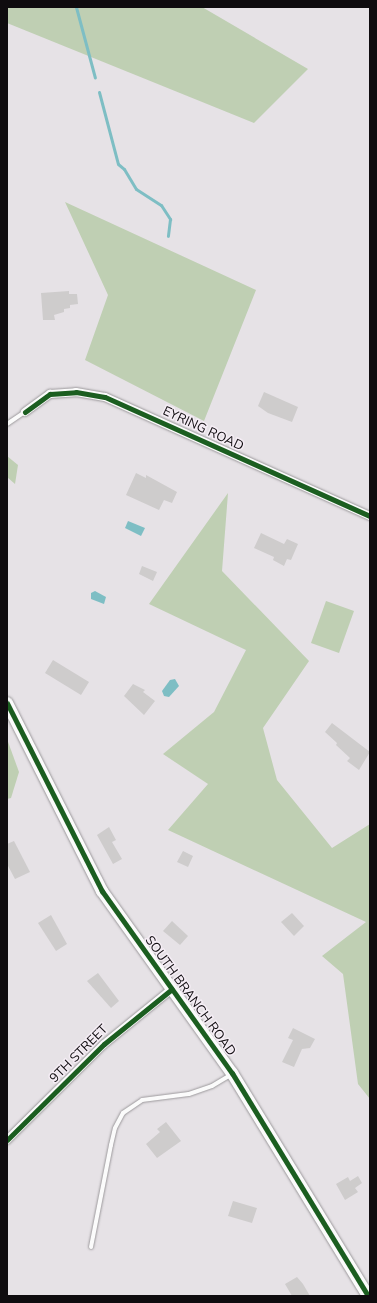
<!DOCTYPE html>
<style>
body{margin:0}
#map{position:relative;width:377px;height:1303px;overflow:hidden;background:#e6e2e6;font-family:"Nunito Sans",sans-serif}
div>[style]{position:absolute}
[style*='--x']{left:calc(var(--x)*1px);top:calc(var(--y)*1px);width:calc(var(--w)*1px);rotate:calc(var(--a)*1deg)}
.green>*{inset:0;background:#bfcfb3}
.water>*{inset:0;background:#7ebec4}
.stream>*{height:3px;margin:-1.5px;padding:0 1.5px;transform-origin:1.5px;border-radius:1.5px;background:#7ebec4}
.building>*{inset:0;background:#cecccc}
.roads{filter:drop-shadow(0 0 1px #9c999c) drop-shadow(0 0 1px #9c999c)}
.lane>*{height:4px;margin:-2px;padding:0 2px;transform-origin:2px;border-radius:2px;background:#fbfbfb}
.street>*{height:8px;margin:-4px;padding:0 4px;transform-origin:4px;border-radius:4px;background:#fbfbfb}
.secondary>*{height:12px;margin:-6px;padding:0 6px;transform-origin:6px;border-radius:6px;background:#fbfbfb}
.cycleway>*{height:5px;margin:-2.5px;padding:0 2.5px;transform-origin:2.5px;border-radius:2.5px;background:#1b5e20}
span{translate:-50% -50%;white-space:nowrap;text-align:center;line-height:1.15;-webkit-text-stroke:3px #f5edf5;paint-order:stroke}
.street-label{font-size:13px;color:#0f0c0f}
.frame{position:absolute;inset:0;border:8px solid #0f0c0f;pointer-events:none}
</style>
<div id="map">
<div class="green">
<i style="clip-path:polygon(7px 7px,202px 7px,308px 69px,254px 123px,7px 23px)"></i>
<i style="clip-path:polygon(65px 202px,256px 290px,204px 421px,85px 360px,108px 295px)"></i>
<i style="clip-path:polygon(7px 456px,18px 465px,15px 484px,7px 477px)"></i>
<i style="clip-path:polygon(228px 493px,222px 571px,309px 661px,263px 728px,277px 780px,332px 848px,370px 824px,370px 1099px,358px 1084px,343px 974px,322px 956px,366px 922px,168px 830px,208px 784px,163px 754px,214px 712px,246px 650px,149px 604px)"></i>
<i style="clip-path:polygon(326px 601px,354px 611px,339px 653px,311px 643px)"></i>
<i style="clip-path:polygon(7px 739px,19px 772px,11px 798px,7px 799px)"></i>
</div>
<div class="water">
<i style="clip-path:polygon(128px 521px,145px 528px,141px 536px,125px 528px)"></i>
<i style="clip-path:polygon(95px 591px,106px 597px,104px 604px,91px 599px,91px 593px)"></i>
<i style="clip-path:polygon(175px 679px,179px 686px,169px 697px,164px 696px,162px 691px,170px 680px)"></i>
</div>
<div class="stream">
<i style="--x:76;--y:7;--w:73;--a:75"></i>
<i style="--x:99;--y:92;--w:74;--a:75.2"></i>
<i style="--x:118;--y:164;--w:8;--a:40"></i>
<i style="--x:124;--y:169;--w:23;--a:59"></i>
<i style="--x:136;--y:189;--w:30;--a:33"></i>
<i style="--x:161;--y:205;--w:17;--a:57"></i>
<i style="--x:170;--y:219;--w:17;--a:97"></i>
</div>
<div class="building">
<i style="clip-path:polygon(69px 291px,69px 294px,77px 294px,78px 304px,70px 305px,70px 308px,64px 309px,64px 312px,54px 315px,55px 320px,43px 320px,41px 293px)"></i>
<i style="clip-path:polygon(264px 392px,298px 407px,292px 422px,268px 413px,258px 406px)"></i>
<i style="clip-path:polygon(136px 473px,146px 478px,146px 475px,177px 492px,172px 503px,164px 500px,159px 510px,126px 495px)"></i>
<i style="clip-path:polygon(261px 533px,284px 544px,287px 539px,298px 544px,291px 560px,287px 559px,284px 566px,273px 560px,274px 557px,254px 548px)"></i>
<i style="clip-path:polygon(142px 566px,157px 572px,153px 581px,139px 574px)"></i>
<i style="clip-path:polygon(53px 660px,89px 682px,81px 695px,45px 673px)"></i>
<i style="clip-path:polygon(133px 684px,145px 690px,143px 692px,155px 701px,144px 715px,124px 696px)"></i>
<i style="clip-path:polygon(332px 723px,370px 752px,359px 770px,347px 761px,350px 758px,336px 745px,337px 743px,325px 732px)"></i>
<i style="clip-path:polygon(109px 827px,116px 840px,112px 842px,122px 859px,113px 864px,97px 835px)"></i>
<i style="clip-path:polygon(14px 841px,30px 872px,15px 879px,7px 864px,7px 844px)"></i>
<i style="clip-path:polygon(183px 851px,193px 856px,188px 867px,177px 862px)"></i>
<i style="clip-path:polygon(292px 913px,304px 926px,294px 936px,281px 922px)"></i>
<i style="clip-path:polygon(51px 915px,67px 944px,56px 951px,38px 923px)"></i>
<i style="clip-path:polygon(172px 921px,188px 936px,180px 945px,163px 931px)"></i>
<i style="clip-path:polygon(98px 973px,119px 1001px,111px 1008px,87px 981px)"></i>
<i style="clip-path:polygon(293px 1028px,315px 1039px,310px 1048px,302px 1049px,294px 1067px,282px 1062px,293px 1040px,288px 1038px)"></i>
<i style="clip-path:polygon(166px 1122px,181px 1141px,157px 1158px,146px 1144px,160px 1132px,157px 1129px)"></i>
<i style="clip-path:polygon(358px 1176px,362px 1183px,355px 1188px,358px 1192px,345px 1200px,336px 1184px,348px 1177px,350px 1181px)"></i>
<i style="clip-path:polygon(233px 1201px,257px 1208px,252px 1223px,228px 1216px)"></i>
<i style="clip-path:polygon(297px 1277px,303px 1284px,310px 1296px,292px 1296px,285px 1284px)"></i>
</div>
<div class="roads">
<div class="lane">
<i style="--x:7;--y:424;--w:22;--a:-34"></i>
<i style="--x:91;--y:1247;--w:104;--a:-78.9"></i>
<i style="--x:111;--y:1145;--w:17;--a:-77"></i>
<i style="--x:115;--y:1128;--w:17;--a:-62"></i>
<i style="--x:123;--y:1113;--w:23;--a:-34"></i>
<i style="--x:142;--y:1100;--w:47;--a:-7.3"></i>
<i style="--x:189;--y:1094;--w:24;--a:-19"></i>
<i style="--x:212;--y:1086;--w:21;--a:-31"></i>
</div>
<div class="street">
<i style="--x:25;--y:412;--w:31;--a:-36"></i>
<i style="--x:50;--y:394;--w:26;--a:-4"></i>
<i style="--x:76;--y:392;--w:29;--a:10"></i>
<i style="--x:105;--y:397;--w:290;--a:24.2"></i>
<i style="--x:7;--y:1140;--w:136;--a:-44.7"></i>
<i style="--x:104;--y:1044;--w:87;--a:-39"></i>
</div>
<div class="secondary">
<i style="--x:7;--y:703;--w:211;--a:63.2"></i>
<i style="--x:102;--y:891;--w:224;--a:54.5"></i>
<i style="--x:232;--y:1073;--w:261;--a:58.6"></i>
</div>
</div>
<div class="cycleway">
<i style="--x:25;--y:412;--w:31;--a:-36"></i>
<i style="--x:50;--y:394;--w:26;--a:-4"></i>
<i style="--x:76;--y:392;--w:29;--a:10"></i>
<i style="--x:105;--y:397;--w:290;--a:24.2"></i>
<i style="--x:7;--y:703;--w:211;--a:63.2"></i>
<i style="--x:102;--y:891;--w:224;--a:54.5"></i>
<i style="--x:232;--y:1073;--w:261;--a:58.6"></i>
<i style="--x:7;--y:1140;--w:136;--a:-44.7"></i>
<i style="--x:104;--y:1044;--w:87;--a:-39"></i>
</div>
<div class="street-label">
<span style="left:203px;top:429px;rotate:25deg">EYRING ROAD</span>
<span style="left:190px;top:996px;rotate:54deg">SOUTH BRANCH ROAD</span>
<span style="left:79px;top:1054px;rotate:-45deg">9TH STREET</span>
</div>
<div class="frame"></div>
</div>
